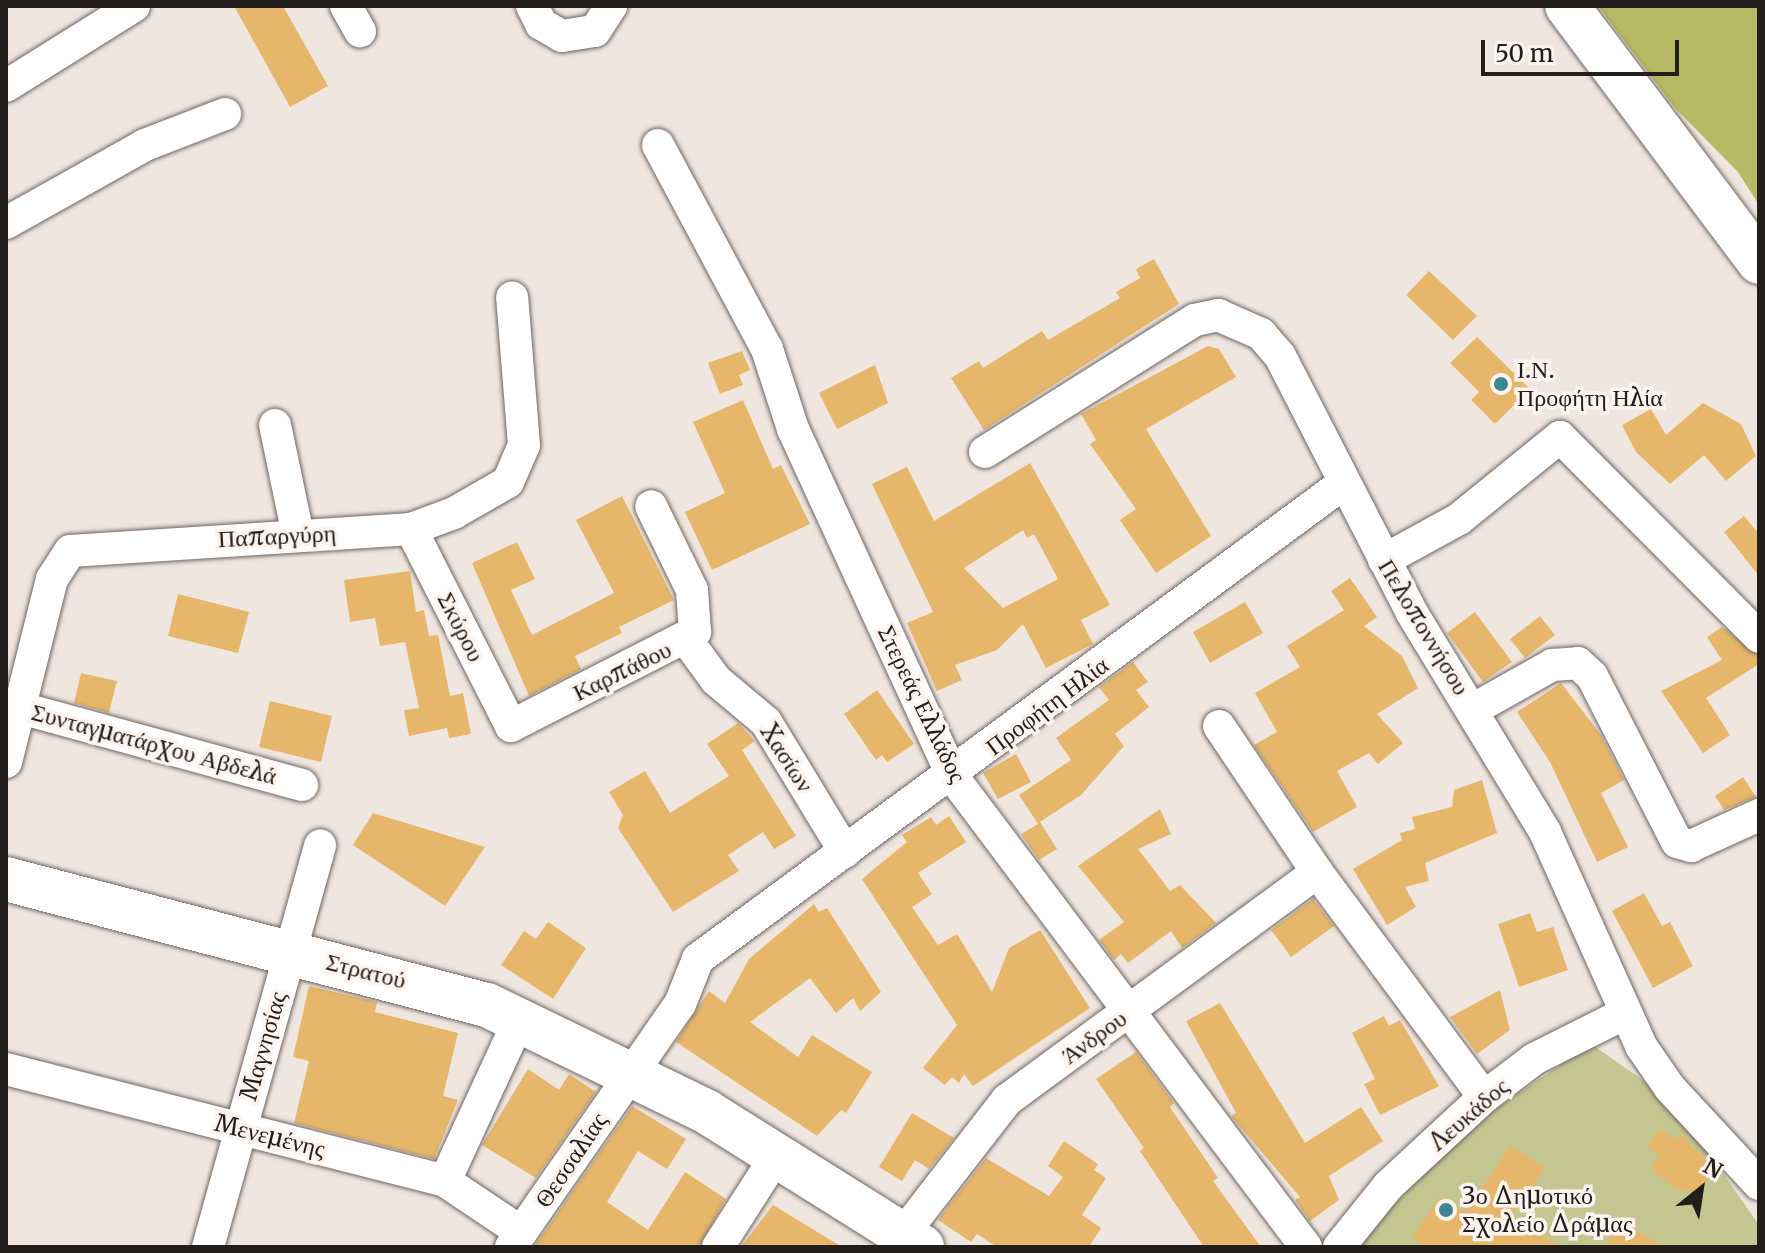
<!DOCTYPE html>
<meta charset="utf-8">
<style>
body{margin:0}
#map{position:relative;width:1765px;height:1253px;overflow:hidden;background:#f0e6e0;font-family:Merriweather,serif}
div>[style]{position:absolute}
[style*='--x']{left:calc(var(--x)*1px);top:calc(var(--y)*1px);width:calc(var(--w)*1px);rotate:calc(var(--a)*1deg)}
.green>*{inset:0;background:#c4c692}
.forest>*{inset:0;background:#b8b964}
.building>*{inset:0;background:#e6b76b}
.roads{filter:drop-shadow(0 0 2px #6f6661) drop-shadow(0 0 2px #6f6661)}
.street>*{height:32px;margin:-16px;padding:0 16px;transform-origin:16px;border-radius:16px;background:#fff}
.secondary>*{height:44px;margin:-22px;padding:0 22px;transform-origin:22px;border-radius:22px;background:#fff}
.dots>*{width:22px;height:22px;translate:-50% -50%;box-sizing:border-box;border:4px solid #fef3ee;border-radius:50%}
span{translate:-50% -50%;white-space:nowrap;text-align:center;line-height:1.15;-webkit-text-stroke:7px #fef3ee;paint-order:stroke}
.poi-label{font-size:24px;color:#221e1c}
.left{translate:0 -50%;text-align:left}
.street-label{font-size:24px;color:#221e1c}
.frame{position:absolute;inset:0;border:8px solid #221e1c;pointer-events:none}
.north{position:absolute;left:1661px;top:1149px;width:80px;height:80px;-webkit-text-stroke:6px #fef3ee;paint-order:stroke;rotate:30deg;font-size:22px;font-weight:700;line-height:32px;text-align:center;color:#221e1c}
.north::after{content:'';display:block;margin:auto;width:28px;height:36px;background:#221e1c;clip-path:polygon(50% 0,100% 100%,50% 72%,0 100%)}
.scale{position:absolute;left:1481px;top:40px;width:198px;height:36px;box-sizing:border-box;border:4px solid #221e1c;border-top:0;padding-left:10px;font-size:24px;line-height:28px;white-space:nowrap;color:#221e1c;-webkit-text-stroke:6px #fef3ee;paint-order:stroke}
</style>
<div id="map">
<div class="green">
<i style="clip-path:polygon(1591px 1044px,1640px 1078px,1692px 1129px,1759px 1225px,1759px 1247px,1355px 1247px,1463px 1131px)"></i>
</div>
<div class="forest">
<i style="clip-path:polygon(1598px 6px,1759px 6px,1759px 205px,1738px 172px,1675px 108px)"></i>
</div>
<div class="building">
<i style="clip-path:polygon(234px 6px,283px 6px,328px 86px,290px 107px)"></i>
<i style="clip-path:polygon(1154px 259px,1179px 304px,984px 430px,951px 378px,979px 361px,983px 368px,1042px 331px,1048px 340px,1120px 298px,1116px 292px,1140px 278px,1136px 269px)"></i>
<i style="clip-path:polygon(1429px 271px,1477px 316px,1453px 340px,1406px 295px)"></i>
<i style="clip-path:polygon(1477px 337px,1530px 389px,1495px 424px,1471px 400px,1479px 392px,1450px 363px)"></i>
<i style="clip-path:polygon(1208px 346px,1219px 349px,1236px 377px,1146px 429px,1211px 536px,1156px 573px,1120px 520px,1136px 509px,1090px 444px,1096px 440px,1081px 414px)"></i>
<i style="clip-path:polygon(742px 351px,750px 370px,739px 375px,743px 385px,720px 394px,708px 363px)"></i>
<i style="clip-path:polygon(875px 365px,888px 403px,837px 429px,819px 393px)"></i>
<i style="clip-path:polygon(743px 400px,773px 469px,781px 465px,810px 524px,712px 570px,685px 512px,725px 493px,693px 422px)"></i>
<i style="clip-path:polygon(1703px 403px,1741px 424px,1756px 456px,1726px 481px,1704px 455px,1670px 484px,1636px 452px,1622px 425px,1651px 409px,1666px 435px)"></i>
<i style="clip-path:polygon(evenodd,1030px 463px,1110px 605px,1081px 620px,1093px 644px,1046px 668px,1023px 624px,997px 650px,955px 665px,962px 680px,937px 691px,907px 623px,933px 612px,872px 484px,907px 467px,934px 521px,1030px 463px,1023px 530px,1027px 538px,1034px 534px,1058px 579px,1003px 608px,964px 568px,1023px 530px)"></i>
<i style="clip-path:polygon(622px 496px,674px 600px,619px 627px,622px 633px,575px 656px,581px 669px,529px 696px,472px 563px,517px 542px,535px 579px,511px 590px,532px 635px,614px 593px,576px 520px)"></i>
<i style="clip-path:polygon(1744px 516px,1759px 534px,1759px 576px,1724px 532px)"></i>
<i style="clip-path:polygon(410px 571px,416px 612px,424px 610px,429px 636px,438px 635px,450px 696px,463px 693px,471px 734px,449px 738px,447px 728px,409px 736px,404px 710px,419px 708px,405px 642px,380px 646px,375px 618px,350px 622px,344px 580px)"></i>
<i style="clip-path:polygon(1350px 578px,1377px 617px,1364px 626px,1402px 656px,1418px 688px,1377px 714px,1403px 743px,1378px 764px,1369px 753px,1337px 771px,1357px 807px,1313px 832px,1254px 745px,1277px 732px,1255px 693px,1300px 667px,1287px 646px,1344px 610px,1331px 591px)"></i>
<i style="clip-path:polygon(178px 594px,249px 612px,238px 653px,168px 636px)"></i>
<i style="clip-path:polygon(1245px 602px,1263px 633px,1210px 663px,1193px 632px)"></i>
<i style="clip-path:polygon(1475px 612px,1512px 662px,1483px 682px,1447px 633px)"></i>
<i style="clip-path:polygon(1540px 616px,1555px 635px,1525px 658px,1510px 639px)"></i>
<i style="clip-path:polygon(1722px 627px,1759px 655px,1759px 664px,1706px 698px,1730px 735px,1703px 753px,1661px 691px,1722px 660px,1707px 637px)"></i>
<i style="clip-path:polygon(1133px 662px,1148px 682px,1136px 690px,1149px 707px,1115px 734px,1124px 746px,1081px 795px,1040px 822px,1057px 849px,1039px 860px,1021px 834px,1038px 824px,1019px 795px,1071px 760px,1056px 738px,1109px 700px,1099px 687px)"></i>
<i style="clip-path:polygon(81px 673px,117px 681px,109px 713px,74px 703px)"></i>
<i style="clip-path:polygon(1561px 683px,1601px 735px,1624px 780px,1601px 793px,1628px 847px,1597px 862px,1550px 762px,1517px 712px)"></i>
<i style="clip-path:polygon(877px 690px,914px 744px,887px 762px,882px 755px,876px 760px,844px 714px)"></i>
<i style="clip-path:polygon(270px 701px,332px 716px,321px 762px,259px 747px)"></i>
<i style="clip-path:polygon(738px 723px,755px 741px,742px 750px,796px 836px,774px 849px,763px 832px,728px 855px,739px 871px,673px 912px,618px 828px,623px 815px,609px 792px,645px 771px,670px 813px,729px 776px,707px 744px)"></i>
<i style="clip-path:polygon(1016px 754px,1031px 782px,998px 799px,983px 773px)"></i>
<i style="clip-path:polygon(1743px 777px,1756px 797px,1724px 810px,1715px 796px)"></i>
<i style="clip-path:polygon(1482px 780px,1497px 833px,1425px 863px,1429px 881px,1405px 887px,1416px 907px,1387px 925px,1353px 869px,1402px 840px,1400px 833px,1415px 829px,1412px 817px,1452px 807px,1454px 790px)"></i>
<i style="clip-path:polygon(1160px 809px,1171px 834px,1138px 849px,1170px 891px,1180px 885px,1216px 923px,1182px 948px,1171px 931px,1128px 963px,1121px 954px,1114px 960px,1099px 940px,1124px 922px,1078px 866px)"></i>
<i style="clip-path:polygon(373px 813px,485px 847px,445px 906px,353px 845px)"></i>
<i style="clip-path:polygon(949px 816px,966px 842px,918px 873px,932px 894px,912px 907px,938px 945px,957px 934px,992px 992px,1009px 948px,1040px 930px,1090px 1008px,973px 1086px,964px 1074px,959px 1083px,952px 1077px,945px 1085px,923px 1068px,957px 1025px,862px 879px,907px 842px,902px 835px,931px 817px,936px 825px)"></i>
<i style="clip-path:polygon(1644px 893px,1662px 926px,1670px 922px,1693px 966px,1653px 988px,1612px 911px)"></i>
<i style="clip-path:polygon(1313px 899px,1334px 926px,1291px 957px,1271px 930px)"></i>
<i style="clip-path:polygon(814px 904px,819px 912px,827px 908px,881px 992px,860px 1011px,853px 998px,836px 1013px,810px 978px,750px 1022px,798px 1057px,812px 1035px,872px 1072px,846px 1113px,841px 1110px,817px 1136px,676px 1042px,709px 991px,725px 1003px,749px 959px)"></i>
<i style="clip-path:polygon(1530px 913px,1537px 932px,1553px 927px,1568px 970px,1519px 987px,1498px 924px)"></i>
<i style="clip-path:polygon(548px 922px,586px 948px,553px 999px,501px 965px,524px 931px,536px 939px)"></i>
<i style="clip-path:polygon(309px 986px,377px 1002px,375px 1012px,458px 1033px,443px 1096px,458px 1100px,434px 1159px,294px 1123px,309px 1061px,293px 1057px)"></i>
<i style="clip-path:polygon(1500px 990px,1510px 1030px,1477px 1054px,1450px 1017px)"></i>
<i style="clip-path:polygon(1220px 1003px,1305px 1143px,1361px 1107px,1383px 1141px,1329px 1176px,1339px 1200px,1310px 1221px,1295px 1200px,1300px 1197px,1231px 1116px,1236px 1113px,1186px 1021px)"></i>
<i style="clip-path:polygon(1384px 1016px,1389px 1026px,1400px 1020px,1439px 1086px,1380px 1115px,1364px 1084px,1375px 1079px,1352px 1033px)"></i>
<i style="clip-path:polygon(1136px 1052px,1174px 1103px,1170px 1107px,1218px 1178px,1213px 1181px,1261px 1247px,1204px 1247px,1140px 1151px,1144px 1148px,1096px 1079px)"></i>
<i style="clip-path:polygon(528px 1069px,559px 1090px,569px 1074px,596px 1092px,536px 1178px,482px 1145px)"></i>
<i style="clip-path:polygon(632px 1106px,686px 1139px,667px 1169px,638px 1151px,607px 1202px,648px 1230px,685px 1172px,726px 1199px,699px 1247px,534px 1247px)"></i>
<i style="clip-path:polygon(912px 1113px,954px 1138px,929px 1169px,915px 1160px,902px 1181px,879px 1167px)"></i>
<i style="clip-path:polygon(1661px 1128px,1675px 1140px,1680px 1134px,1715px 1170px,1694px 1195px,1685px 1188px,1681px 1193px,1650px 1168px,1659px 1156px,1647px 1146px)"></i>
<i style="clip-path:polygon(1064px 1141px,1098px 1164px,1094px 1170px,1106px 1178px,1082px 1215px,1101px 1228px,1089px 1247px,997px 1247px,977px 1234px,971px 1242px,938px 1220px,986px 1158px,1049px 1196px,1063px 1177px,1048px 1166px)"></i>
<i style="clip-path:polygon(1511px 1145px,1545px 1168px,1513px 1215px,1561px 1247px,1427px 1247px,1412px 1237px,1440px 1196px,1465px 1213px)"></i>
<i style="clip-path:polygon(773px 1205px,842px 1247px,741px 1247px)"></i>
<i style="clip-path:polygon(1622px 1221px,1663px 1247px,1605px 1247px)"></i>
</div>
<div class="roads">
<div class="street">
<i style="--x:346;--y:6;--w:29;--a:61"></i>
<i style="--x:532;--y:6;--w:20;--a:63"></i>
<i style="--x:541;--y:24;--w:24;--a:30"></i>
<i style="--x:562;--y:36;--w:33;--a:-9"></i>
<i style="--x:595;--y:31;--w:30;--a:-57"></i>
<i style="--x:6;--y:86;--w:151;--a:-32"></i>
<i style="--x:658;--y:145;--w:231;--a:61.9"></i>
<i style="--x:767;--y:349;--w:84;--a:72"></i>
<i style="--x:793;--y:429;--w:383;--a:65.3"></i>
<i style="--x:953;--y:777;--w:588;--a:53.09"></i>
<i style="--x:6;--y:223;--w:159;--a:-29.3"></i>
<i style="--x:145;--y:145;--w:86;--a:-21.2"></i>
<i style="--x:275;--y:425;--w:112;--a:78.2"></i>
<i style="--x:985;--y:452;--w:248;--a:-32.2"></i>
<i style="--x:1195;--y:320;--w:24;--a:-12"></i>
<i style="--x:1218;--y:315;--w:47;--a:23.8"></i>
<i style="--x:1261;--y:334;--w:29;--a:49"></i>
<i style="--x:1280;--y:356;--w:289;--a:62.8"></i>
<i style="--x:1412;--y:613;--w:256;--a:58.7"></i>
<i style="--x:1545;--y:832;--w:235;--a:65.8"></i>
<i style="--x:1641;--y:1046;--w:51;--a:55.4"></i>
<i style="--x:1670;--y:1088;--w:131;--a:47.2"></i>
<i style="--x:411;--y:529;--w:221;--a:63.1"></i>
<i style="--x:511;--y:726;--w:207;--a:-27.1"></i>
<i style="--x:695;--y:632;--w:42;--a:-94.1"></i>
<i style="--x:692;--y:590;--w:93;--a:-116"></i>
<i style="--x:1384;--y:560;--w:85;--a:-28.7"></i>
<i style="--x:1459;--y:519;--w:130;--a:-39.1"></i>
<i style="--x:1560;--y:437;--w:282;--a:45.1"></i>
<i style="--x:686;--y:639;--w:51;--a:53.8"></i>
<i style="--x:716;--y:680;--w:65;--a:40"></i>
<i style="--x:766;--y:722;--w:152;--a:58.7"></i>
<i style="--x:6;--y:704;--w:307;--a:15.3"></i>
<i style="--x:1474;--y:709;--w:90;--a:-29.4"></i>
<i style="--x:1552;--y:665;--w:26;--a:-4"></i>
<i style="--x:1578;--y:663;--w:19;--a:43"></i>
<i style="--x:1592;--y:676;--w:186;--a:62.9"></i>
<i style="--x:1677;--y:842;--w:15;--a:16"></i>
<i style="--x:1691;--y:846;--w:75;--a:-24.5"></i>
<i style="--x:1219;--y:726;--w:176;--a:56.1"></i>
<i style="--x:1317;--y:872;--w:280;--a:53.4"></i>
<i style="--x:6;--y:762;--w:189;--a:-75.9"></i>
<i style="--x:52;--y:579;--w:33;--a:-57"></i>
<i style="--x:70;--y:551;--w:342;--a:-3.7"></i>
<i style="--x:411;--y:529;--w:46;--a:-20.4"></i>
<i style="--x:454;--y:513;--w:62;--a:-29.9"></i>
<i style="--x:508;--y:482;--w:40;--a:-66.6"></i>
<i style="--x:524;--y:445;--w:148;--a:-94.6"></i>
<i style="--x:6;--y:1069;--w:453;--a:14.3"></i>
<i style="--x:445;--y:1181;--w:92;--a:33.9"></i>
<i style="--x:445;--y:1181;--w:179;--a:-65.3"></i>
<i style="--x:903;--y:1234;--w:170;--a:-52.2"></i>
<i style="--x:1007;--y:1100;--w:385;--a:-36.3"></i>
<i style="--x:208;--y:1247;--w:417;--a:-74.4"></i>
<i style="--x:511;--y:1247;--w:296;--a:-55.2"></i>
<i style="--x:680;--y:1004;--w:48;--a:-68.2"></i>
<i style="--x:698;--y:959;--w:802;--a:-36.38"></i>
<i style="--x:718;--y:1247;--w:112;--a:-57.4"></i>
<i style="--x:1339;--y:1247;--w:78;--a:-51.2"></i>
<i style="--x:1388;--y:1186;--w:131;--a:-42.8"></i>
<i style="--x:1484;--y:1097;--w:63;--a:-37.2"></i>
<i style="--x:1534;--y:1059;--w:101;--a:-26.6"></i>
</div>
<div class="secondary">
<i style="--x:1567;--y:6;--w:320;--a:53.1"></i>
<i style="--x:6;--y:879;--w:497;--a:14.7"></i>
<i style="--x:487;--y:1005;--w:245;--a:25.9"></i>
<i style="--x:707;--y:1112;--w:254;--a:32.1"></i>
</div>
</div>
<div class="dots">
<i style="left:1501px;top:384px;background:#3f878c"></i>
<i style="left:1446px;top:1210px;background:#3f878c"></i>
</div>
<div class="poi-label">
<span class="left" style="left:1517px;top:384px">Ι.Ν.<br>Προφήτη Ηλία</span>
<span class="left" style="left:1462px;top:1210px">3ο Δημοτικό<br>Σχολείο Δράμας</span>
</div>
<div class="street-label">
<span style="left:277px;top:536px;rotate:-3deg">Παπαργύρη</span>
<span style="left:461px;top:627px;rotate:63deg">Σκύρου</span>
<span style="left:1424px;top:627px;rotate:59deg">Πελοποννήσου</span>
<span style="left:622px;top:671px;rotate:-26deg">Καρπάθου</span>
<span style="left:922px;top:704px;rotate:64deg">Στερεάς Ελλάδος</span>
<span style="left:1047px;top:706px;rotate:-37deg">Προφήτη Ηλία</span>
<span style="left:154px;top:744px;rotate:15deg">Συνταγματάρχου Αβδελά</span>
<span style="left:787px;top:758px;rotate:57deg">Χασίων</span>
<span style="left:366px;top:971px;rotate:14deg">Στρατού</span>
<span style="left:1094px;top:1037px;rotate:-36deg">Άνδρου</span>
<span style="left:263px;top:1046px;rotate:-74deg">Μαγνησίας</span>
<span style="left:1469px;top:1114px;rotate:-41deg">Λευκάδος</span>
<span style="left:270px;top:1136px;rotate:14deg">Μενεμένης</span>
<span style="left:571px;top:1160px;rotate:-56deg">Θεσσαλίας</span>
</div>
<div class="frame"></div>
<div class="north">N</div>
<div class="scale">50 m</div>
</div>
